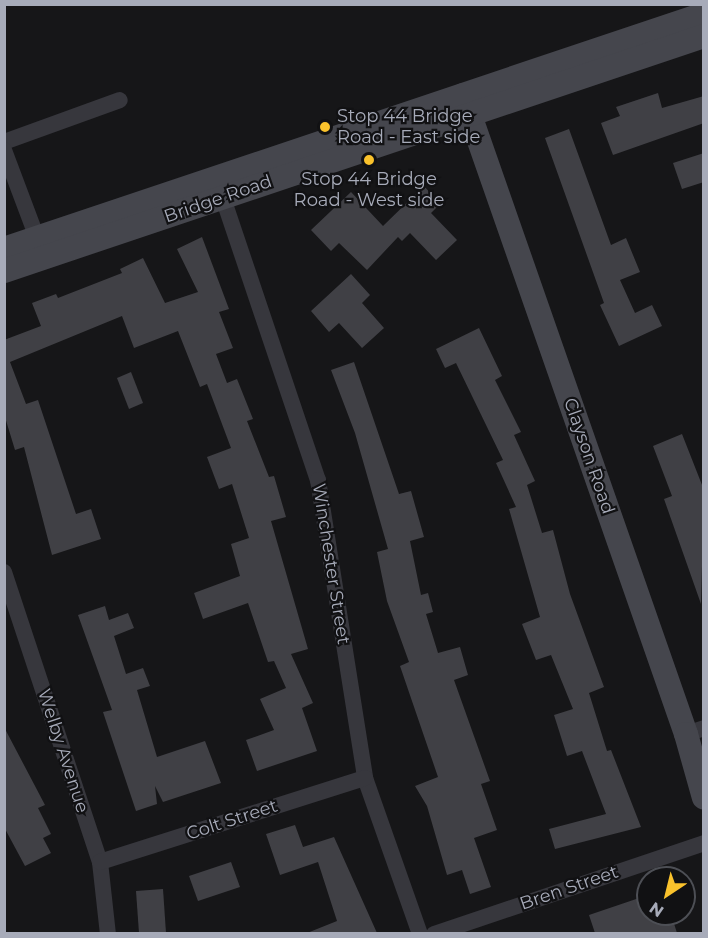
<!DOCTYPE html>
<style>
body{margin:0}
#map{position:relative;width:708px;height:938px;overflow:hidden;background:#161618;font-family:Montserrat,sans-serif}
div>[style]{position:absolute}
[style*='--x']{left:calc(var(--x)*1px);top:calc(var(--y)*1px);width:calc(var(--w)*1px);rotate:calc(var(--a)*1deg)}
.building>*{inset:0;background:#404045}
.street>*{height:16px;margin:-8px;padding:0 8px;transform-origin:8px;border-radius:8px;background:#37373d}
.secondary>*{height:24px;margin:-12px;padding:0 12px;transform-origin:12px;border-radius:12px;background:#45464d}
.dots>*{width:16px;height:16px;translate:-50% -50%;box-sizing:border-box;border:3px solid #111113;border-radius:50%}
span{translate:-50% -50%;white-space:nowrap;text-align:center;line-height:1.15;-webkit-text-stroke:4.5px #111113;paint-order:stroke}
.poi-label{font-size:18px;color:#a7abb9}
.left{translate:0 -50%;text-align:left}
.street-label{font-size:18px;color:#a7abb9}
.frame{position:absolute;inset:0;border:6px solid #a7abb9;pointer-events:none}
.north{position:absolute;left:636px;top:866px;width:60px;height:60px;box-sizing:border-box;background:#111113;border:2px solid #4d4f55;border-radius:50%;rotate:215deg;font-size:16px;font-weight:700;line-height:24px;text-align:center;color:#a7abb9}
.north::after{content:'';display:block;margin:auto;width:21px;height:27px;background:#fac22c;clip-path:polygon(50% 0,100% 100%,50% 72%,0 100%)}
</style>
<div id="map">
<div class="building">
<i style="clip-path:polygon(658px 93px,662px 108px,704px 96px,704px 123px,613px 155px,601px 123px,620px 116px,616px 107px)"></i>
<i style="clip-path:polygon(569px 129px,611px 245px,626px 238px,640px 272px,620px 280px,635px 313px,652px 305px,662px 326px,619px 346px,600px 305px,604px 303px,545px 138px)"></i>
<i style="clip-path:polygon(704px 153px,704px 182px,682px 189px,673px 163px)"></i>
<i style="clip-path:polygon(424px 186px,440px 204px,431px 213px,457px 240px,436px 260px,410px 233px,402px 241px,398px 237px,367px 270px,339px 243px,331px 251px,311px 230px,351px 192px,383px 226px)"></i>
<i style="clip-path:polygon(202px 237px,229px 309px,219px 312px,233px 348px,216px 354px,227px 383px,237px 379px,253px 419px,247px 421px,269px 477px,274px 476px,286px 517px,271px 521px,308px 649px,291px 654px,313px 703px,302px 708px,317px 751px,257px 771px,246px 740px,274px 730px,260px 699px,286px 688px,274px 661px,268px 662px,248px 603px,203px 619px,194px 593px,240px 576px,231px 544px,249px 538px,232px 484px,219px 489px,207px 457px,231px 448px,207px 384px,200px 387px,178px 331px,134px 348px,122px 316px,10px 362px,26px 404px,38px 400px,76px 514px,91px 509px,101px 539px,52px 555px,24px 447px,15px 450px,4px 414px,4px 340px,41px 326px,32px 303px,56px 294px,58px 298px,122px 273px,120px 269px,143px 258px,165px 303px,198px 292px,177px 249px)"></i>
<i style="clip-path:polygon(351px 274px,370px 295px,362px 303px,384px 328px,362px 348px,339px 323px,329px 332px,311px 311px)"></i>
<i style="clip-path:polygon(479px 328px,502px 376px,495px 380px,521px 432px,514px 435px,535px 481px,527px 485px,542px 533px,553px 530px,570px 594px,604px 687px,589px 693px,607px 751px,611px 750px,641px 827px,555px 849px,549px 829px,606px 814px,582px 751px,567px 756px,554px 715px,573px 709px,551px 655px,536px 660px,522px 624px,540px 617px,509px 509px,516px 507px,496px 463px,503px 460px,456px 363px,445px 368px,436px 349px)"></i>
<i style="clip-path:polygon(354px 362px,399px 494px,411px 491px,424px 537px,410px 541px,421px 595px,428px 593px,433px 612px,426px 614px,438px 653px,460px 647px,468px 675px,454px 680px,490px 781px,481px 784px,497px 830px,474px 838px,491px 887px,470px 894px,462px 870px,447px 875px,427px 806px,415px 786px,438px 777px,400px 666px,409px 662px,387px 601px,377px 552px,388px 549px,355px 433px,331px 370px)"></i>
<i style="clip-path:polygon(131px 372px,143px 403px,129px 409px,117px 378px)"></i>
<i style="clip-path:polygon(682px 434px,704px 490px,701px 604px,664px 499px,672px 496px,653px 446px)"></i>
<i style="clip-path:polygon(105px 606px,109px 620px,128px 613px,134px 628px,114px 636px,126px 674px,143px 668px,150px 686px,137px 690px,157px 757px,205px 741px,221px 783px,163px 802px,155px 786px,157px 804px,136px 811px,103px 712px,112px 710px,78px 615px)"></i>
<i style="clip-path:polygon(4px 727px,45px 805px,38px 808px,51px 834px,43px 838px,51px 853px,25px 866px,4px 827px)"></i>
<i style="clip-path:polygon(295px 825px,303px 847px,334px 837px,377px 933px,307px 933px,337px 921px,318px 862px,280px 875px,266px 834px)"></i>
<i style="clip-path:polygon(231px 862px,240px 887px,198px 901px,189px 876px)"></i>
<i style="clip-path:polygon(163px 889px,166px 933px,139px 933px,136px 891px)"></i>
<i style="clip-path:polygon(648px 895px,648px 914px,671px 914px,677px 933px,595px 933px,589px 915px)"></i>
</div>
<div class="street">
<i style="--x:4;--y:142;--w:123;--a:-19.9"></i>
<i style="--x:4;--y:150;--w:94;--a:69.4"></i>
<i style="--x:223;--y:198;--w:298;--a:71.4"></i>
<i style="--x:318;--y:480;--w:302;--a:81"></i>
<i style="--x:365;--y:778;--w:165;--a:70.6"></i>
<i style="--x:4;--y:572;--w:305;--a:71.7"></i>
<i style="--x:100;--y:862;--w:72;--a:83.7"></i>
<i style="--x:686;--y:734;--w:19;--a:-18"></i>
<i style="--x:100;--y:862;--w:278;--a:-17.6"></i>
<i style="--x:434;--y:934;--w:285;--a:-18.6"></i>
</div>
<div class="secondary">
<i style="--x:463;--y:95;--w:677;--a:70.76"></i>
<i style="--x:686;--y:734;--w:66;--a:74.3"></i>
<i style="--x:4;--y:249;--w:738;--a:-18.56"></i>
<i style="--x:4;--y:271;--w:738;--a:-18.56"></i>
</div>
<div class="dots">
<i style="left:325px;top:127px;background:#fac22c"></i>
<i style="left:369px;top:160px;background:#fac22c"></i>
</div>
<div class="poi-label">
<span class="left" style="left:337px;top:127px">Stop 44 Bridge<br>Road - East side</span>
<span style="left:369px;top:190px">Stop 44 Bridge<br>Road - West side</span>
</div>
<div class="street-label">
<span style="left:218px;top:199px;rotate:-19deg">Bridge Road</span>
<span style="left:589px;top:456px;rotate:71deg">Clayson Road</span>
<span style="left:331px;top:564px;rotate:81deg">Winchester Street</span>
<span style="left:63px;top:751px;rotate:72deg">Welby Avenue</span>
<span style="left:232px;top:820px;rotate:-18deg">Colt Street</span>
<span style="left:569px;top:888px;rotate:-19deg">Bren Street</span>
</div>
<div class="frame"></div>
<div class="north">N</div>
</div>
